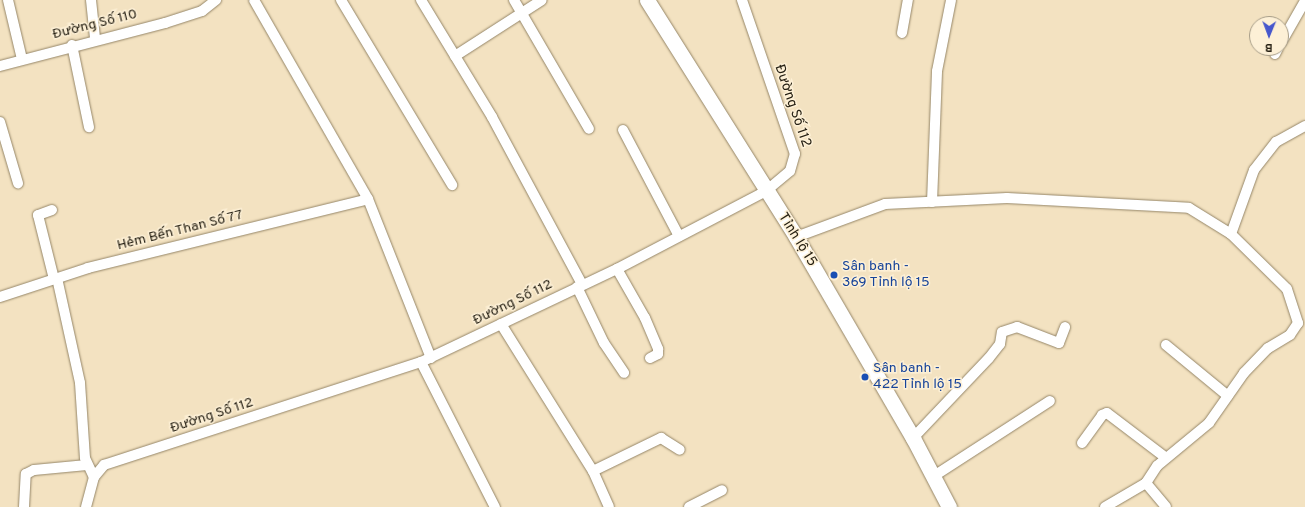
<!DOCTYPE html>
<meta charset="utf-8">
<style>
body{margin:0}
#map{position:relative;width:1305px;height:507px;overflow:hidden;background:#f3e2c1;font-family:Overpass,sans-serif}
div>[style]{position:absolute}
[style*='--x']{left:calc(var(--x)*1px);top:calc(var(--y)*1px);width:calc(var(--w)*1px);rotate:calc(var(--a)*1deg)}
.roads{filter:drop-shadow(0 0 1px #958668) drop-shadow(0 0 1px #958668)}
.minor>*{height:10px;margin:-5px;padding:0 5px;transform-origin:5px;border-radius:5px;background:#fff}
.secondary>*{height:15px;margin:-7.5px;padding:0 7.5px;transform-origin:7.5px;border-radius:7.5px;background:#fff}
.dots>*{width:11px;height:11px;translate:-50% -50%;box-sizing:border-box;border:2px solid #fdf0d6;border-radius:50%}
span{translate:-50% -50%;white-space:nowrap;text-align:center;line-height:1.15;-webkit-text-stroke:3px #fdf0d6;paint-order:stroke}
.street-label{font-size:14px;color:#262013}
.transit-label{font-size:14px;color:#164399}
.left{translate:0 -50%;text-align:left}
.north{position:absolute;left:1249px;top:16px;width:40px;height:40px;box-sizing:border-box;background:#fdf0d6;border:1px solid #a79d88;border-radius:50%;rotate:181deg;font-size:11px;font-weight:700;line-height:16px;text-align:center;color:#262013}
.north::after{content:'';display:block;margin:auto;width:14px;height:18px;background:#4757cc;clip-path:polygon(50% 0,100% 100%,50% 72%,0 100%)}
</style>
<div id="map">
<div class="roads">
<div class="minor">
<i style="--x:8;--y:0;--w:61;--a:76.7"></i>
<i style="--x:91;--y:0;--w:38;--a:84"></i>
<i style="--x:254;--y:0;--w:229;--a:60.2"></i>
<i style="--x:368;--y:199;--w:171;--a:68.4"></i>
<i style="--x:341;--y:0;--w:216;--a:59"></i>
<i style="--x:421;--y:0;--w:137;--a:58.7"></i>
<i style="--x:492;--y:117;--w:190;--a:61.7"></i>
<i style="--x:514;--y:0;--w:149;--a:59.8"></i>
<i style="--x:902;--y:33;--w:34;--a:-80"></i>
<i style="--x:1281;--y:43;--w:48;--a:-60.3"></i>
<i style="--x:72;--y:45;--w:84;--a:78.3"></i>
<i style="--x:1275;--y:54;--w:7;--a:-63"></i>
<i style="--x:455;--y:56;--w:103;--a:-32.8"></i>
<i style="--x:0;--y:66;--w:171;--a:-14.6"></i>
<i style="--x:165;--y:23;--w:39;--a:-18"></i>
<i style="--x:202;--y:11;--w:18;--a:-38"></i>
<i style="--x:0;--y:122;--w:64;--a:73.6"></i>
<i style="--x:623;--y:130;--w:120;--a:62.2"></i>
<i style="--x:932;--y:202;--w:131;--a:-87.8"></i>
<i style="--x:937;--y:71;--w:72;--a:-78.8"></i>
<i style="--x:52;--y:210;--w:15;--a:160"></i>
<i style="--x:38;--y:215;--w:66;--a:76"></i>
<i style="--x:1231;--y:234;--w:68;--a:-70.2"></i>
<i style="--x:1254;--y:170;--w:36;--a:-52"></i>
<i style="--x:1276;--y:142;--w:33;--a:-29"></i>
<i style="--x:796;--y:237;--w:95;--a:-20.3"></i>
<i style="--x:885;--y:204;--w:122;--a:-2.8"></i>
<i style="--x:1007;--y:198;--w:182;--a:3.1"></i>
<i style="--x:1189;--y:208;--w:49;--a:31.8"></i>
<i style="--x:1231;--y:234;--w:78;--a:44.5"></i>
<i style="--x:1287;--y:289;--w:36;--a:72"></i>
<i style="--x:1298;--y:323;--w:14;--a:124"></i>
<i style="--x:1290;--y:335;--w:26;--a:149"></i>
<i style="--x:1268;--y:348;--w:35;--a:134"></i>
<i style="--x:1244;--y:373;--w:61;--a:125"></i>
<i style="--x:1209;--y:423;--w:67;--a:140.4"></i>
<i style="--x:1157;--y:466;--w:20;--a:123"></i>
<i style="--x:617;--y:269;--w:56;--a:60.3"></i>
<i style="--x:645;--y:318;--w:34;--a:67"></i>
<i style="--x:658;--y:349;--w:5;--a:90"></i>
<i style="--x:658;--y:354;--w:9;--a:153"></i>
<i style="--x:57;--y:278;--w:107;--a:77.6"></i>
<i style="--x:80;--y:383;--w:75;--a:86.2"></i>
<i style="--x:85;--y:458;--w:21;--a:65"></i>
<i style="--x:577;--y:287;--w:62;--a:64.3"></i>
<i style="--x:604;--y:343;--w:36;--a:56"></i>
<i style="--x:0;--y:297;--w:93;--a:-18.2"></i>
<i style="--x:88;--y:268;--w:288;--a:-13.8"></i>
<i style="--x:501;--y:324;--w:173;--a:58"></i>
<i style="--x:593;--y:471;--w:39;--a:66"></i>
<i style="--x:1166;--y:345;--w:80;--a:39.4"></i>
<i style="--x:421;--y:362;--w:163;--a:63"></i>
<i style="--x:913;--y:438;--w:110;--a:-46.5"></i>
<i style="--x:989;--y:358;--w:18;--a:-52"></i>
<i style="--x:1000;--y:344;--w:12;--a:-81"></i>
<i style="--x:1002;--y:332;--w:16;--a:-18"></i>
<i style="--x:1017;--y:327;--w:45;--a:20.9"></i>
<i style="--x:1059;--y:343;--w:17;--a:-69"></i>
<i style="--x:1082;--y:443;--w:34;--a:-54"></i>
<i style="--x:1102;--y:415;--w:5;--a:-22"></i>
<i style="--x:1107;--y:413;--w:74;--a:37.3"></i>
<i style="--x:593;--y:471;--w:76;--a:-25.9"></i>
<i style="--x:661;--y:438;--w:22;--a:32"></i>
<i style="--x:934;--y:476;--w:138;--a:-32.9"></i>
<i style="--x:24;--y:507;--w:33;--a:-87"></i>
<i style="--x:26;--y:474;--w:9;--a:-27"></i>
<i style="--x:34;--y:470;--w:53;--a:-5.4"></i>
<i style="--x:86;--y:507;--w:31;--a:-75"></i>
<i style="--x:94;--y:477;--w:16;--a:-50"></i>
<i style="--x:104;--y:465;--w:333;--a:-18"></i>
<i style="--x:421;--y:362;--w:217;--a:-25.4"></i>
<i style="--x:617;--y:269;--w:168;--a:-27.6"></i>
<i style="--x:766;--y:191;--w:31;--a:-40"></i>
<i style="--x:790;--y:171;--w:18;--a:-74"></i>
<i style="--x:795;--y:154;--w:163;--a:-109"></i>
<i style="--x:689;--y:507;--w:37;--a:-27"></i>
<i style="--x:1105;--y:507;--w:48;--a:-30.3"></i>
<i style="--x:1146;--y:483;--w:31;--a:50"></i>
</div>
<div class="secondary">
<i style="--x:647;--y:0;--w:280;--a:57.8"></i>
<i style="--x:796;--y:237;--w:233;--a:59.8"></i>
<i style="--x:913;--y:438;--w:78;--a:62.4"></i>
</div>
</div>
<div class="dots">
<i style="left:834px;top:275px;background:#1a4fb4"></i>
<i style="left:865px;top:377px;background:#1a4fb4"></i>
</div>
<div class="street-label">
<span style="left:95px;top:25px;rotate:-14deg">Đường Số 110</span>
<span style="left:792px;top:106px;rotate:71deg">Đường Số 112</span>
<span style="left:180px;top:231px;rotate:-14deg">Hẻm Bến Than Số 77</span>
<span style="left:797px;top:240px;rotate:58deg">Tỉnh lộ 15</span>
<span style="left:513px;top:303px;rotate:-26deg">Đường Số 112</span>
<span style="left:212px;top:416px;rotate:-18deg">Đường Số 112</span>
</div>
<div class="transit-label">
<span class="left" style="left:842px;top:275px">Sân banh -<br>369 Tỉnh lộ 15</span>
<span class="left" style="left:873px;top:377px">Sân banh -<br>422 Tỉnh lộ 15</span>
</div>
<div class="north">B</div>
</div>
